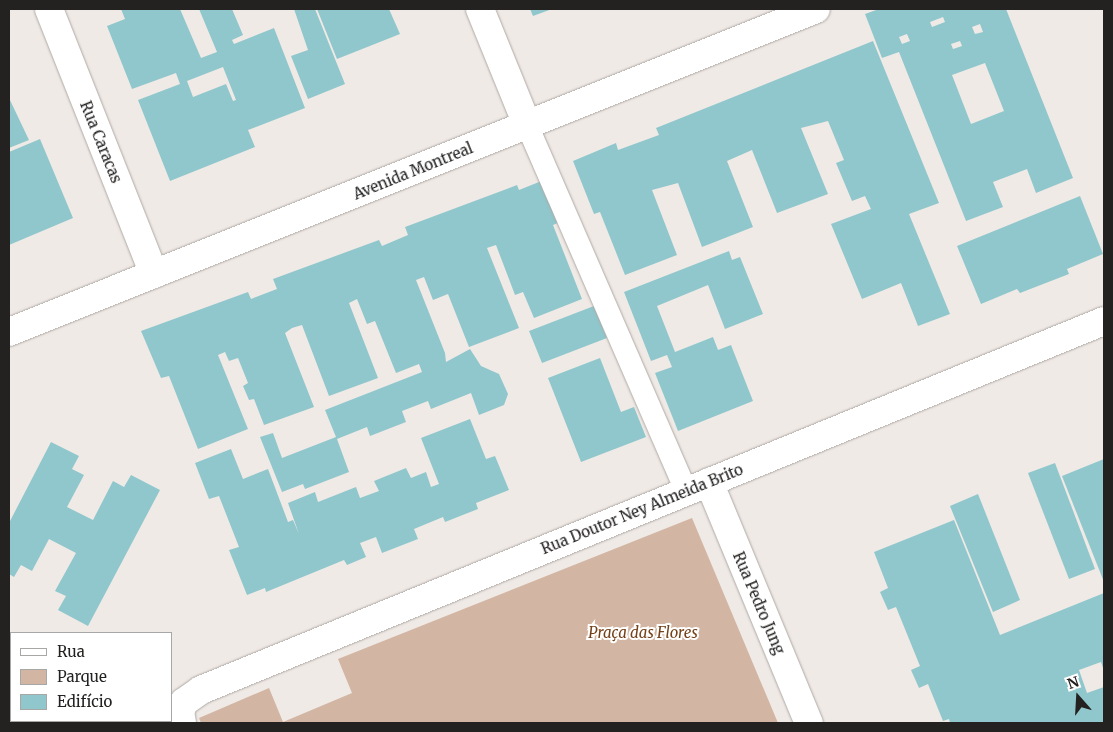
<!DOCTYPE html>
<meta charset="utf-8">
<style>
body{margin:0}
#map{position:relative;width:1113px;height:732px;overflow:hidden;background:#f0eae6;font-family:Merriweather,serif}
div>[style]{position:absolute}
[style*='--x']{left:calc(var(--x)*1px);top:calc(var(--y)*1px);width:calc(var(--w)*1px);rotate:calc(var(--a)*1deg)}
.green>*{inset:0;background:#d2b5a2}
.building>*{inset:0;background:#8fc7cc}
.roads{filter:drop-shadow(0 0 1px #afa9a5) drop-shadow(0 0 1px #afa9a5)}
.pedestrian>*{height:22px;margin:-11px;padding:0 11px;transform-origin:11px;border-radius:11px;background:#fff}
.minor>*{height:28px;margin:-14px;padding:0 14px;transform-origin:14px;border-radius:14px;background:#fff}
.tertiary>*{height:28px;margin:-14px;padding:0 14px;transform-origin:14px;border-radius:14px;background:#fff}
span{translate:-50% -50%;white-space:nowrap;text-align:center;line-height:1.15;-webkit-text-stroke:4px #fff;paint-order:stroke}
.street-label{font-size:15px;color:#242221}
.park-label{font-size:15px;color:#744119;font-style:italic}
.frame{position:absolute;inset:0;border:10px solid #242221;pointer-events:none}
.legend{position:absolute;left:10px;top:632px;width:162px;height:90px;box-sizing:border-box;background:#fff;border:1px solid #a7a7a6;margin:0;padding:6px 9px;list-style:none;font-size:15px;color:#242221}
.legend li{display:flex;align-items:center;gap:10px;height:25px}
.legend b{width:25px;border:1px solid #a7a7a6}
.north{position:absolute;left:1053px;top:672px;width:50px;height:50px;-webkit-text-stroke:4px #fff;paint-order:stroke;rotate:341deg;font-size:14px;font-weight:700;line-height:20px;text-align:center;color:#242221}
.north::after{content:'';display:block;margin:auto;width:18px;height:22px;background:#242221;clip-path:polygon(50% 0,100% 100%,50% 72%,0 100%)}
</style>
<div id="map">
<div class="green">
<i style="clip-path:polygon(692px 518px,778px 723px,201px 723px,199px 718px,269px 688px,283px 722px,352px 693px,338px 659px)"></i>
</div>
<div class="building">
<i style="clip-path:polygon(evenodd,121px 9px,180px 9px,201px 58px,217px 52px,199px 9px,232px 9px,243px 35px,232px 40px,234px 44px,274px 28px,305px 108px,248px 130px,255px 147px,170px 181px,138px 100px,180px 84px,176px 73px,132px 89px,107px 26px,125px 19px,121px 9px,223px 67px,236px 100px,233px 101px,226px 84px,193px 97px,187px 81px,223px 67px)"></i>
<i style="clip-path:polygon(294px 9px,315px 9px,345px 84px,308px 99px,291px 56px,308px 50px)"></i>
<i style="clip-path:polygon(317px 9px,389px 9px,400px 34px,337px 59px)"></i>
<i style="clip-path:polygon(530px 9px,552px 9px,533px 16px)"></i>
<i style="clip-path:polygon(evenodd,879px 9px,1006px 9px,1073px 178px,1036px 193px,1027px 169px,993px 182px,1003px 207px,966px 221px,899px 52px,882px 58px,865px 14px,879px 9px,943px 17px,945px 22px,932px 27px,930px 22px,943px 17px,879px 9px,980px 24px,983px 32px,975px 34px,972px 27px,980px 24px,879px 9px,907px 34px,910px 41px,902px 44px,899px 37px,907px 34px,879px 9px,960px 41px,962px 46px,953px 49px,951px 44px,960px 41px,879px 9px,985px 63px,1004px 111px,971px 124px,952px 75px,985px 63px)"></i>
<i style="clip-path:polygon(873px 41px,939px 203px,909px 214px,950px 314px,918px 326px,901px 283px,862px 299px,831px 224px,871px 209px,865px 196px,852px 201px,836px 163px,844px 160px,828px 121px,801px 128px,828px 194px,777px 213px,752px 150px,727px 161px,753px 227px,702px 247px,678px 183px,652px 190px,677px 255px,625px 275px,600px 212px,594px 214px,573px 161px,616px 143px,618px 150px,659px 135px,656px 128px)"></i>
<i style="clip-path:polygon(9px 98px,29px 140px,9px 148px)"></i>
<i style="clip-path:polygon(40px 139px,73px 218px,9px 245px,9px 152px)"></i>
<i style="clip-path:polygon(544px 180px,560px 222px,553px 225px,582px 299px,534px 318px,523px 292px,515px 295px,496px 245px,487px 248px,519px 328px,469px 347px,448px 294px,433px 300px,424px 277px,416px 280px,445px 353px,446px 362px,470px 349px,481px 366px,499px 374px,508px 394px,504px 405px,479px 415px,471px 393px,431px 409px,428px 401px,402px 411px,406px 422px,370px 436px,367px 427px,337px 439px,349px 472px,305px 489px,303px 484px,282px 492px,260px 437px,273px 433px,282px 458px,336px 437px,325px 410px,422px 372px,419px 364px,396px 373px,375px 321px,367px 324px,357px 299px,349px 303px,378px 378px,329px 396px,302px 325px,292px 328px,285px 333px,314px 407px,264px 425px,254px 399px,249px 400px,243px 386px,248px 383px,238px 358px,229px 361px,225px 352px,218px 355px,248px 429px,198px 449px,169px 376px,161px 378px,141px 331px,248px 292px,251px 299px,277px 289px,273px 279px,379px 240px,382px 246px,408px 235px,405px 227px,517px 185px,519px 190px)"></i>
<i style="clip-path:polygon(1080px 196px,1103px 254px,1067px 269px,1069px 274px,1020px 293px,1017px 289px,981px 304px,957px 246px)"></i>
<i style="clip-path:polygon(729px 251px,732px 260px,740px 257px,763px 314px,725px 329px,708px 285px,657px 306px,675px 352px,713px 337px,718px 350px,731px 345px,753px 401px,678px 431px,655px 373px,672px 367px,667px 355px,651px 361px,624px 292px)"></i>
<i style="clip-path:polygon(594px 306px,607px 338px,542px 363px,529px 331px)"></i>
<i style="clip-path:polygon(600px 358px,621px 412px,634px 407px,646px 437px,581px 462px,548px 378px)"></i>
<i style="clip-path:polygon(470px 419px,486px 459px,495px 456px,509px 490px,476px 503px,478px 509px,445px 522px,443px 517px,414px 529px,418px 539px,382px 553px,376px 537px,360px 543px,366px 557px,347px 565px,344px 560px,266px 592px,265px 588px,247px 595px,229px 550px,239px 547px,219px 496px,209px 499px,195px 463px,231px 449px,243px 479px,268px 469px,288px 522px,293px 520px,299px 534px,288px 503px,315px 492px,318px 502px,356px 487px,360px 498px,379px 491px,374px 481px,406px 468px,411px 478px,426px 472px,431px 487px,439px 484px,421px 438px)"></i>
<i style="clip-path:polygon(51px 442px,79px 456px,72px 469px,84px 475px,67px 507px,93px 520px,113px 481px,124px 487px,131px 475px,160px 490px,88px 626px,58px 610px,66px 596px,55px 591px,76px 553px,49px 539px,32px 571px,21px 565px,14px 577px,9px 574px,9px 523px)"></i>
<i style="clip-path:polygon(1104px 459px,1104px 582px,1062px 476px)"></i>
<i style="clip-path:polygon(1055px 463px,1095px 569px,1069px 579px,1028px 473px)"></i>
<i style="clip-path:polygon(978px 494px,1020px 600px,993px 612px,950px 506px)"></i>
<i style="clip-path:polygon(954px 520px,1000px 635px,1104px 593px,1104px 671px,1101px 662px,1079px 670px,1087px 693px,1104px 687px,1104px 723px,950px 723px,949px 719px,943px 721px,928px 684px,919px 688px,911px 670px,920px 666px,896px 607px,888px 610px,880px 592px,888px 588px,874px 552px)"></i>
<i style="clip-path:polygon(16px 721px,77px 721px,78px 723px,17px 723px)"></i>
</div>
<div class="roads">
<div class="pedestrian">
<i style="--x:527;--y:125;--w:398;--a:66.5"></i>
</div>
<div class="minor">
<i style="--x:49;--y:9;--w:285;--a:68.4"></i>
<i style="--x:480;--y:9;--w:125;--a:67.9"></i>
<i style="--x:709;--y:482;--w:261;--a:67.5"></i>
<i style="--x:182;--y:723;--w:11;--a:-100"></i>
<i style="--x:180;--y:712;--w:11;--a:-68"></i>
<i style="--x:184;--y:702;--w:21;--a:-35"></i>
<i style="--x:201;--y:690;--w:975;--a:-22.23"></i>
</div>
<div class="tertiary">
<i style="--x:9;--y:332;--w:869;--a:-21.81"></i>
</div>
</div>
<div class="street-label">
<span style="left:101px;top:142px;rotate:68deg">Rua Caracas</span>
<span style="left:413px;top:171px;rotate:-22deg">Avenida Montreal</span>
<span style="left:642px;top:509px;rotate:-22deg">Rua Doutor Ney Almeida Brito</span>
<span style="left:759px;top:603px;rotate:67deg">Rua Pedro Jung</span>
</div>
<div class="park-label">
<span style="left:643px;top:633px">Praça das Flores</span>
</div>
<div class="frame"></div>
<ul class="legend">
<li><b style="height:6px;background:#fff"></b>Rua</li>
<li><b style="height:14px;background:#d2b5a2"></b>Parque</li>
<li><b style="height:14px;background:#8fc7cc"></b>Edifício</li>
</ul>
<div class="north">N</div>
</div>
